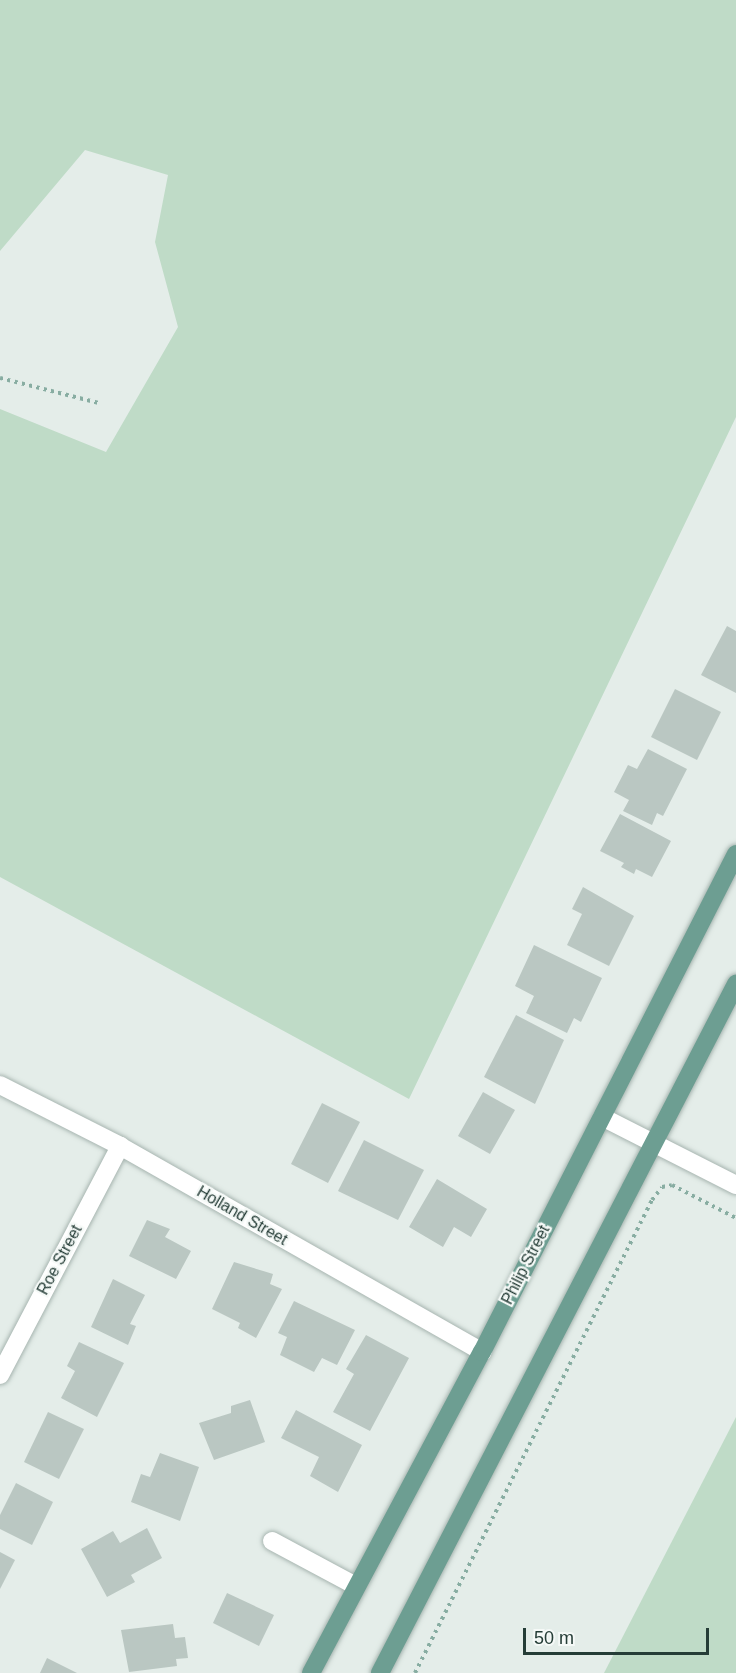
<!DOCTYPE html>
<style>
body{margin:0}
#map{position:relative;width:736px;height:1673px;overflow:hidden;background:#e4ede9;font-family:Arial,sans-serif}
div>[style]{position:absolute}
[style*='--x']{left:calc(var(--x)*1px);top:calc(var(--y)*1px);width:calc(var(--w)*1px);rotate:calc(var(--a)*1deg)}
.green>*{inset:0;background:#bfdbc7}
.building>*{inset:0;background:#bac7c2}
.path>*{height:4px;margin-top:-2px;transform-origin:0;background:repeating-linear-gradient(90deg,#88ada2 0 3px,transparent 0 7.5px)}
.roads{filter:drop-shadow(0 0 2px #a7b5b0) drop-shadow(0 0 2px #a7b5b0)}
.street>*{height:18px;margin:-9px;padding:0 9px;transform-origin:9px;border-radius:9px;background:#fff}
.secondary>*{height:18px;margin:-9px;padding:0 9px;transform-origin:9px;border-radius:9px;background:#fff}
.primary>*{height:18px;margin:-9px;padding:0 9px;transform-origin:9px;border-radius:9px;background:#6d9e92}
span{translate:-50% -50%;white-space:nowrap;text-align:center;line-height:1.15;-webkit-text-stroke:4.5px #f5f9f7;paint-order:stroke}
.street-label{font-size:16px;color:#253d37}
.scale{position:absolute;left:523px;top:1628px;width:186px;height:27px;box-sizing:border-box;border:3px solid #253d37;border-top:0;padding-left:8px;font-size:18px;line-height:21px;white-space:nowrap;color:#253d37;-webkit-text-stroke:4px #f5f9f7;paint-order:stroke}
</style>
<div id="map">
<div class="green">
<i style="clip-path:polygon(0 0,736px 0,736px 417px,409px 1099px,0 877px,0 409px,106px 452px,178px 327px,155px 242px,168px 175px,85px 150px,0 251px)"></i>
<i style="clip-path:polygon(736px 1417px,736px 1673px,604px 1673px)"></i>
</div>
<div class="building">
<i style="clip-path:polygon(727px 626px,736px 631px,736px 693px,701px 675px)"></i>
<i style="clip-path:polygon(675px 689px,721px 712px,697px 760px,651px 737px)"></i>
<i style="clip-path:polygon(648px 749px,687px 769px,663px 816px,657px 813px,652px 825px,623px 811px,629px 800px,614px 792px,628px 765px,637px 769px)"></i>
<i style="clip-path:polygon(620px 814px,671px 841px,652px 877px,636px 869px,634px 874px,621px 867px,624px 863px,600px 851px)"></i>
<i style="clip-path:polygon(583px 887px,634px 916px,609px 966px,567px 945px,582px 914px,572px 909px)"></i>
<i style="clip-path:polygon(534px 945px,602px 978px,581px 1022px,574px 1018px,567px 1033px,526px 1013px,534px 996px,515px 986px)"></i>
<i style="clip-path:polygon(516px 1015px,564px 1040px,535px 1104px,484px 1077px)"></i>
<i style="clip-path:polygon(483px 1092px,515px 1110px,490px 1154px,458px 1136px)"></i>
<i style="clip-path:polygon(322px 1103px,360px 1122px,328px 1183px,291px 1164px)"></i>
<i style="clip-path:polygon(364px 1140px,424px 1170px,398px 1220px,338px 1191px)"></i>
<i style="clip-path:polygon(437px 1179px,487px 1209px,471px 1237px,454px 1227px,443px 1247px,409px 1227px)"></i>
<i style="clip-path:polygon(147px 1220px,170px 1229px,165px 1237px,191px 1251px,176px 1279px,129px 1256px)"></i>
<i style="clip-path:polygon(234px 1262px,273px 1274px,270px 1284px,282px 1289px,256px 1338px,238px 1328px,240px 1323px,212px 1309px)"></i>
<i style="clip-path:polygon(113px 1279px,145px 1295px,130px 1324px,136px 1326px,128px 1345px,91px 1327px)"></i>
<i style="clip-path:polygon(294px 1301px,355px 1330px,337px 1365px,322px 1358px,314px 1372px,280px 1355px,287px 1337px,278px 1333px)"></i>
<i style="clip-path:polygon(366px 1335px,409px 1358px,370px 1431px,333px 1412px,354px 1374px,346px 1369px)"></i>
<i style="clip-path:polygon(79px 1342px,124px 1363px,97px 1417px,61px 1398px,75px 1371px,67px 1366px)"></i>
<i style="clip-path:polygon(250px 1400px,265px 1442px,214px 1460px,199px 1423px,231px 1413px,231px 1406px)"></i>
<i style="clip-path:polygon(296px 1410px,362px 1445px,338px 1492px,310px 1476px,319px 1457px,281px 1438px)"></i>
<i style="clip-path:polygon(48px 1412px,84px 1429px,59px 1479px,24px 1462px)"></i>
<i style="clip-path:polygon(160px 1453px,199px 1467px,180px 1521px,131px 1502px,141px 1474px,150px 1477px)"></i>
<i style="clip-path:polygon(16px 1483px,53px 1502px,32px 1545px,0 1529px,0 1515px)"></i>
<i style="clip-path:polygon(147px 1528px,162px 1558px,131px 1575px,135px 1582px,107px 1597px,81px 1549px,113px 1531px,120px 1543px)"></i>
<i style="clip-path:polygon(0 1552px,15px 1560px,0 1589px)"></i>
<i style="clip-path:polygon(227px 1593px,274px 1615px,259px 1646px,213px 1623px)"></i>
<i style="clip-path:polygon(173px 1624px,175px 1638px,185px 1637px,188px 1658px,176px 1659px,177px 1666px,129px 1672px,121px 1630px)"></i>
<i style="clip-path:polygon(47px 1658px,77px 1673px,40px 1673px)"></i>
</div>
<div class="path">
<i style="--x:0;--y:378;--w:102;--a:14.2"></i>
<i style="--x:415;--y:1673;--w:529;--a:-63.39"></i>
<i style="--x:652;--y:1200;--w:16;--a:-52"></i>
<i style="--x:662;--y:1187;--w:10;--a:-11"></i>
<i style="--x:672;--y:1185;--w:72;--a:27.3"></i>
</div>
<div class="roads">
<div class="street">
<i style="--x:0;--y:1085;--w:135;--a:26.9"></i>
<i style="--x:120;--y:1146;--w:417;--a:29.6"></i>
<i style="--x:0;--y:1375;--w:259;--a:-62.3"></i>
<i style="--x:272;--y:1541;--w:95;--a:28.2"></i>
</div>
<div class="secondary">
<i style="--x:602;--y:1117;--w:150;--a:26.9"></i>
</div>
<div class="primary">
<i style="--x:311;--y:1673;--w:364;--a:-62"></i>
<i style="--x:482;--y:1352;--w:559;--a:-62.98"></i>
<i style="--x:380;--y:1673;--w:776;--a:-62.68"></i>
</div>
</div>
<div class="street-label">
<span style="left:242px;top:1216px;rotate:30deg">Holland Street</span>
<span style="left:60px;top:1260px;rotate:-62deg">Roe Street</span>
<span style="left:526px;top:1265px;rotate:-63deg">Philip Street</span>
</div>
<div class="scale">50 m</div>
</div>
